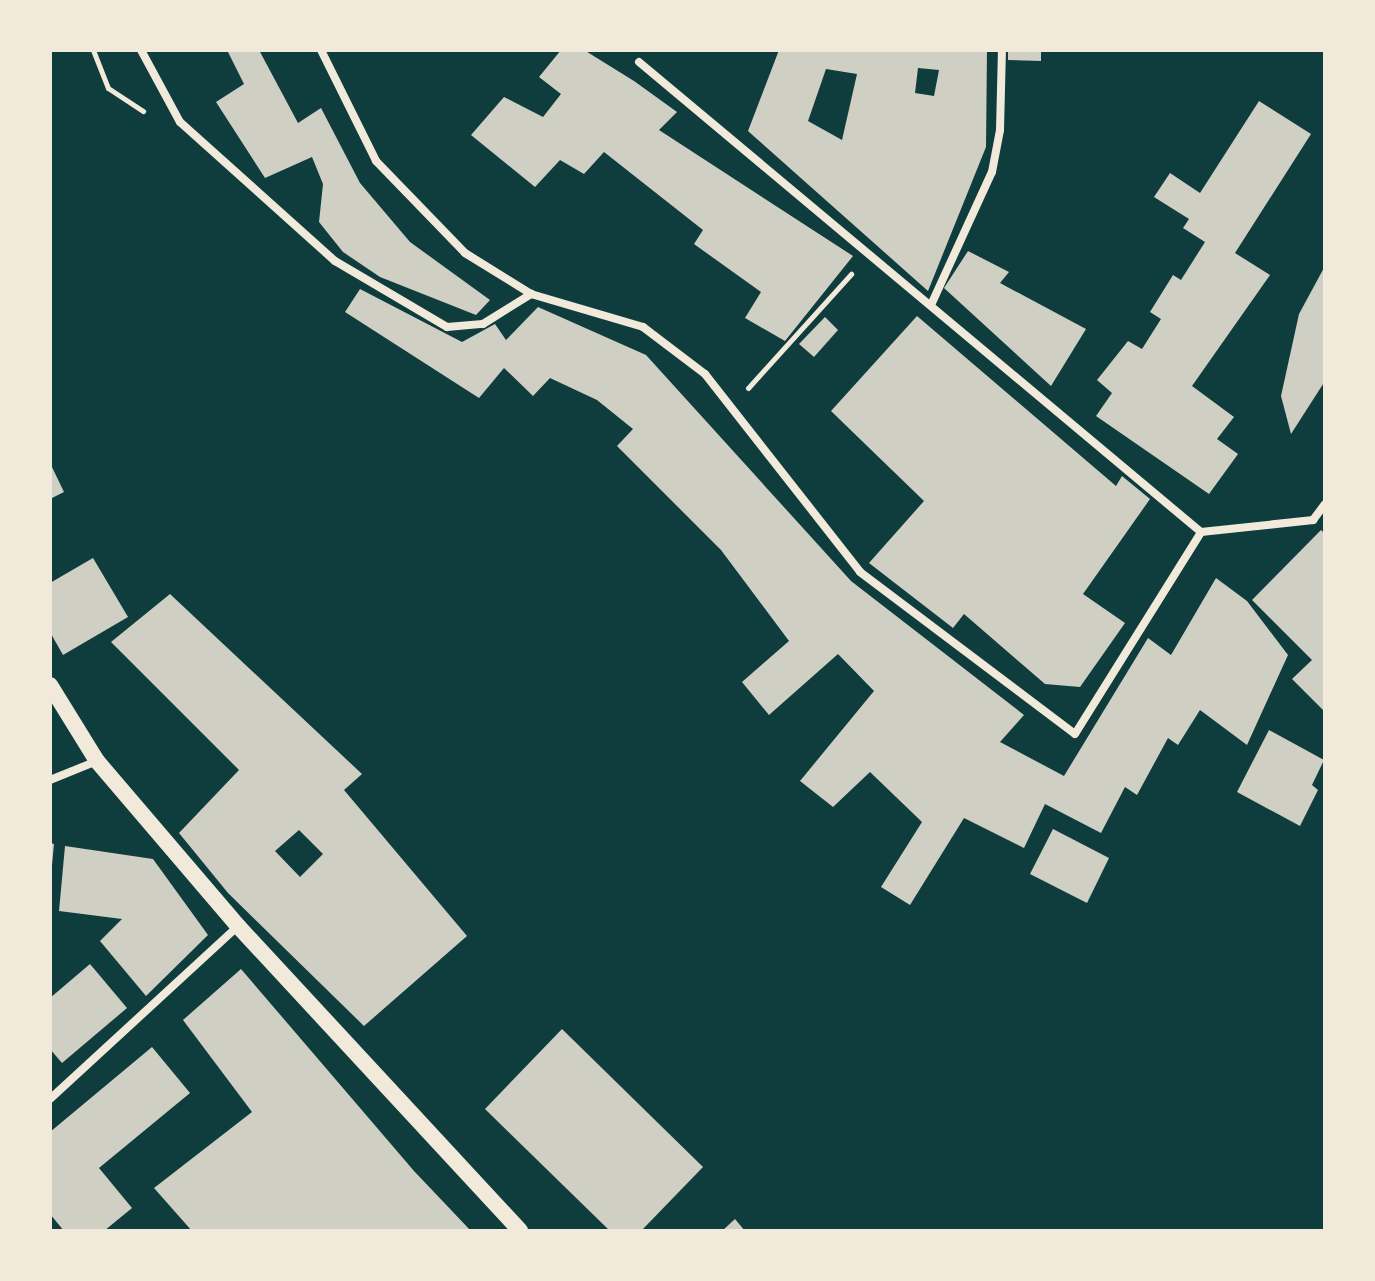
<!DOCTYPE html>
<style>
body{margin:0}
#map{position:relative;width:1375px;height:1281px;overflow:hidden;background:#0f3d3e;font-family:"Playfair Display",serif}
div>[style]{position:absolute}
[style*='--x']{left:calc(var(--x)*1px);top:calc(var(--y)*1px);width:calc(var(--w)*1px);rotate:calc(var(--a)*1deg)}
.building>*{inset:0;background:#cfcfc3}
.path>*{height:5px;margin:-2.5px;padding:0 2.5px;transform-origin:2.5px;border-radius:2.5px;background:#f1e9da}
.minor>*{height:8px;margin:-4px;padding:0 4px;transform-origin:4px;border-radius:4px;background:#f1e9da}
.secondary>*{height:16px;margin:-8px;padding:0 8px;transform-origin:8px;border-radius:8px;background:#f1e9da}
span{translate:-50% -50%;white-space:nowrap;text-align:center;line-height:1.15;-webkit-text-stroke:8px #f1e9da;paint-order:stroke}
.frame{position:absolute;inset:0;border:52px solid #f1e9da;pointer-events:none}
</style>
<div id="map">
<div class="building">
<i style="clip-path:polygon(227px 50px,259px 50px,298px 123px,321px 108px,360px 183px,410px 242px,490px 300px,476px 315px,380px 277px,343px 252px,319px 222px,323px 184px,312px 157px,265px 178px,216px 102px,244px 84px)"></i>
<i style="clip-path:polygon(561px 50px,584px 50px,634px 81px,677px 112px,659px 130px,853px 256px,785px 341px,745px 318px,761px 292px,694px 244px,703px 230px,604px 152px,584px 174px,560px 160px,535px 187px,471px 135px,504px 97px,543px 117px,561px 94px,539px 77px)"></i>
<i style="clip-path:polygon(evenodd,779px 50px,987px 50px,986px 147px,928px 291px,748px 131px,779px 50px,918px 68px,939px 70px,934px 96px,915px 93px,918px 68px,779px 50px,826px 69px,857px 74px,842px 140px,808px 121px,826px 69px)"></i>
<i style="clip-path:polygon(1008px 50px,1041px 50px,1041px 61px,1008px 60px)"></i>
<i style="clip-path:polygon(1259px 101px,1311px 134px,1235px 253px,1270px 275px,1192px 386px,1234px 417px,1217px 439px,1238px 454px,1209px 494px,1096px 416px,1112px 393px,1097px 380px,1128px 341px,1142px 349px,1161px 319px,1150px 312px,1173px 275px,1181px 280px,1205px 242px,1183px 228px,1189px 219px,1154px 197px,1170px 173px,1200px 193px)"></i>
<i style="clip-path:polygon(968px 251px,1009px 272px,1000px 283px,1086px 329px,1051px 386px,944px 288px)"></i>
<i style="clip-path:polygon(1325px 266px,1325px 381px,1291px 434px,1281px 396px,1299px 314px)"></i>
<i style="clip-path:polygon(360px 289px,462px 342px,495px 324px,506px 340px,538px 307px,646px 355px,851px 581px,1024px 715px,1000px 742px,1064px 776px,1148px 638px,1171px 655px,1216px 578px,1247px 601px,1288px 655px,1247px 745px,1200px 710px,1178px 745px,1168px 738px,1137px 795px,1125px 787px,1101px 833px,1045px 804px,1024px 848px,964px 818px,910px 905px,881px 887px,922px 822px,870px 772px,833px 807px,800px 781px,874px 691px,838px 654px,769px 715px,742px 682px,789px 641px,721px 550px,617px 446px,633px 429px,597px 400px,550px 378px,533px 396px,504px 368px,479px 398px,345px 312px)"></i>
<i style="clip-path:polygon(917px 316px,1116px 486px,1122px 476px,1150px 499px,1083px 594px,1125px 623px,1080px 687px,1045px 684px,964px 614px,953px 628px,869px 563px,924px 501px,831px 411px)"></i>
<i style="clip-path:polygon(825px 317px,838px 330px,814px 357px,799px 344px)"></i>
<i style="clip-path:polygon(50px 463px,64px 492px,50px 499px)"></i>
<i style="clip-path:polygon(1321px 530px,1325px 534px,1325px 712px,1292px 679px,1312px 660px,1252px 600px)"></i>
<i style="clip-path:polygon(93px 558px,128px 617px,63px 655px,50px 632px,50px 583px)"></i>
<i style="clip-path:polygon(evenodd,170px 594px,362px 774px,344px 790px,467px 936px,364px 1026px,228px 893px,179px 833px,239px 770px,111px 642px,170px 594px,299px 830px,323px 854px,300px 877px,275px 851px,299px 830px)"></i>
<i style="clip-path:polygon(1269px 730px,1324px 760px,1312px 785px,1318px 790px,1300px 826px,1237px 792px)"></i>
<i style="clip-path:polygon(1053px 829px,1109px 858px,1087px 903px,1030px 874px)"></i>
<i style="clip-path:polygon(50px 843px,54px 844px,52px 865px,50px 865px)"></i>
<i style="clip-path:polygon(65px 846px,153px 859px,208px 935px,146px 996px,100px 941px,122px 919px,59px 911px)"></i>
<i style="clip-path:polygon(90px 964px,127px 1008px,62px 1063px,50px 1049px,50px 998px)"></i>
<i style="clip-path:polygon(241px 969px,414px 1171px,471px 1231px,192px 1231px,154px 1188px,252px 1112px,183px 1020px)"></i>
<i style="clip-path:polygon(562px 1029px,703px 1167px,641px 1231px,610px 1231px,485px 1109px)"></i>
<i style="clip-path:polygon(152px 1047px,190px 1093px,99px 1168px,132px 1208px,104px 1231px,64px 1231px,50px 1214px,50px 1132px)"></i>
<i style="clip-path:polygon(735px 1219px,745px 1231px,722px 1231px)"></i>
</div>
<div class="path">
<i style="--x:93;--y:50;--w:41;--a:68.5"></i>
<i style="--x:108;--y:88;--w:42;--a:33.3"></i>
<i style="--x:748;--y:388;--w:154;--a:-47.9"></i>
</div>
<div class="minor">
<i style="--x:141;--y:50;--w:82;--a:61.6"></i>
<i style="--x:180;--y:122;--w:208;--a:41.9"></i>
<i style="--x:335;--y:261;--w:130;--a:30.5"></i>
<i style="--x:447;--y:327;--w:36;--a:-5"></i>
<i style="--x:483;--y:324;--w:57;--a:-32"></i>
<i style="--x:321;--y:50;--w:124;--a:63.6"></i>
<i style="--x:376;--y:161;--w:128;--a:45.9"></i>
<i style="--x:465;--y:253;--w:78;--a:31.8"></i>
<i style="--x:531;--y:294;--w:117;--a:16.4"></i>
<i style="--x:643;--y:327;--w:78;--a:37.2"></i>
<i style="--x:705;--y:374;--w:251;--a:51.9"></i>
<i style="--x:860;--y:572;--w:269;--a:37"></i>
<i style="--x:1075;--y:734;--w:238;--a:-58"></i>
<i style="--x:639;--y:62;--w:733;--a:39.91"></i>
<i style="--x:931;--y:305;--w:146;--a:-65.4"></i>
<i style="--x:992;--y:172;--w:43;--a:-79.2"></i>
<i style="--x:1000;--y:130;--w:80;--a:-88.6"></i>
<i style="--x:1201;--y:532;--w:113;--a:-6.1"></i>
<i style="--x:1313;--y:520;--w:20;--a:-53"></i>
<i style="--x:50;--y:780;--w:51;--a:-22"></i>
<i style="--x:50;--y:1099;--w:255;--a:-42.6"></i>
</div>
<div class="secondary">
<i style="--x:50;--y:685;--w:89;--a:58.3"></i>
<i style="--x:97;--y:761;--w:217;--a:49.5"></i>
<i style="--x:238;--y:926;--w:415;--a:47.2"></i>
</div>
<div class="frame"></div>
</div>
